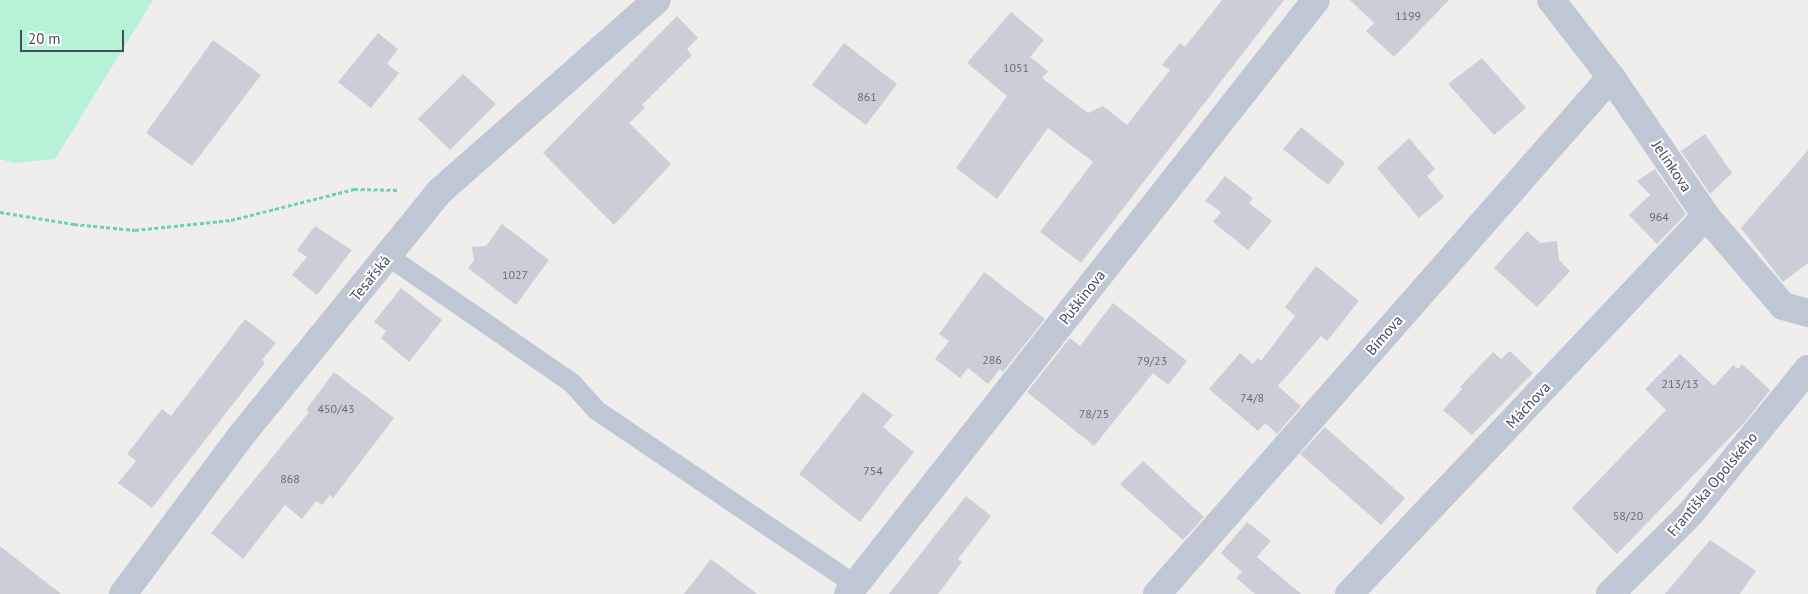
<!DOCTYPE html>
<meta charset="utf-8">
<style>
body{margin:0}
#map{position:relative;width:1808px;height:594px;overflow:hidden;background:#f0eded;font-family:"PT Sans",sans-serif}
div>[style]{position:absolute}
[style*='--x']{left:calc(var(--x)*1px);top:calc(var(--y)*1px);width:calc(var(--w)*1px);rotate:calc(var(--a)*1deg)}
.green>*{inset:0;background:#b7f2d6}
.building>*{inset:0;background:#cbced6}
.path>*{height:3px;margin-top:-1.5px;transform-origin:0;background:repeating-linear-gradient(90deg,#6cd3af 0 4px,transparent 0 6.5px)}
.lane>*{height:20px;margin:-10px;padding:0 10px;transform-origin:10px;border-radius:10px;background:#bfc7d4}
.street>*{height:28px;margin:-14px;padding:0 14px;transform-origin:14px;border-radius:14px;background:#bfc7d4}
span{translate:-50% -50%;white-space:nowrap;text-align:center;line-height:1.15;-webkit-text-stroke:4px #fff;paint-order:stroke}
.number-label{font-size:12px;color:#666d7a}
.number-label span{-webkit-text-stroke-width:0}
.street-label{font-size:15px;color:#444d5c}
.scale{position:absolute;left:20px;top:30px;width:104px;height:22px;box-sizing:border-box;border:2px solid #444d5c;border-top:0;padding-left:6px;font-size:15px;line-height:18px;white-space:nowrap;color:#444d5c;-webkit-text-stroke:4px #fff;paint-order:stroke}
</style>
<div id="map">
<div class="green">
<i style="clip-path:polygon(0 0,153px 0,55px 159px,14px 163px,0 159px)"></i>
</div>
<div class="building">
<i style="clip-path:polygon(1222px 0,1284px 0,1081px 263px,1040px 232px,1093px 162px,1048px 128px,997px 199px,956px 168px,1007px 96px,967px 63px,1011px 12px,1044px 40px,1030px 57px,1048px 71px,1042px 78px,1088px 113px,1103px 106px,1127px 125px,1170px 70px,1162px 65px,1180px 43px,1185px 47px)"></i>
<i style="clip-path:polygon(1350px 0,1449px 0,1394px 57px,1366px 31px,1374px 23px)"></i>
<i style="clip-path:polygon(677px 16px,698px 38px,687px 49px,692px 55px,642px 105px,645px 108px,629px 123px,671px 164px,614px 225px,543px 153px)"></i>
<i style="clip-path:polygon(378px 33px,398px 49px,387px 64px,399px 73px,371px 108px,338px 82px)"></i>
<i style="clip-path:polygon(213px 40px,261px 75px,192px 166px,146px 133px)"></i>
<i style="clip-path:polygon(844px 43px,897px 84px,866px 125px,812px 85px)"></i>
<i style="clip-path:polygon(1482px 58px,1526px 108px,1494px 135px,1448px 84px)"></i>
<i style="clip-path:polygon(463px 74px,496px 104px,450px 150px,418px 119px)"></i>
<i style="clip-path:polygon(1301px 127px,1345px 163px,1328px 185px,1283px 149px)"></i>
<i style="clip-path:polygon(1705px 134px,1732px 173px,1710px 194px,1681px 151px)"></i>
<i style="clip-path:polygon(1409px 138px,1435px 169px,1427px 176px,1444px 197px,1419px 218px,1377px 168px)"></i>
<i style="clip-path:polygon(1808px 150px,1808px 263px,1783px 282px,1741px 228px)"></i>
<i style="clip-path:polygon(1655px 169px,1686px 214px,1657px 244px,1629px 215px,1650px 195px,1637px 181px)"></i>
<i style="clip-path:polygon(1225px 176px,1253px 198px,1249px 203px,1272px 221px,1248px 250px,1213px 222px,1221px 212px,1205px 201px)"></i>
<i style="clip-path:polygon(502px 224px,549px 260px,516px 305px,468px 268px,474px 261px,472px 247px,486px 246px)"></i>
<i style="clip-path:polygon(315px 226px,352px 250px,317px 295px,292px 275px,307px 257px,297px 250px)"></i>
<i style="clip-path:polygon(1527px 231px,1540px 243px,1557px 241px,1559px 260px,1570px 271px,1537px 307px,1494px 268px)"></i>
<i style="clip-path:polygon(1316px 266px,1359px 301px,1327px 341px,1321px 336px,1278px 386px,1301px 406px,1277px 434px,1265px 423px,1258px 431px,1209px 389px,1240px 353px,1253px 364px,1258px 358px,1261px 361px,1295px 316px,1285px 307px)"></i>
<i style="clip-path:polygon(984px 272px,1045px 319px,1003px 372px,1000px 369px,988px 384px,968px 368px,960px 378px,935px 359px,949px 341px,939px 334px)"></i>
<i style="clip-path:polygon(401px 288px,442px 320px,409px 362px,381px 338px,386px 331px,374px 322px)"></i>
<i style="clip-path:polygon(1113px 303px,1187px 361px,1168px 385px,1153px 373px,1094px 446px,1027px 392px,1070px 338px,1080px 346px)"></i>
<i style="clip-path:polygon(245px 319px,276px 343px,262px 360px,265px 363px,152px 508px,118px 483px,136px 461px,127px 454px,162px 409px,171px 416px)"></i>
<i style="clip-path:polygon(1510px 351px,1533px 373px,1472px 435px,1443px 410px,1462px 389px,1460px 387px,1493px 352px,1501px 359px)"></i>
<i style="clip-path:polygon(1680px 354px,1714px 386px,1733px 365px,1738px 369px,1742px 364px,1770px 390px,1746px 421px,1617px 554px,1572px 508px,1666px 410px,1645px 389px)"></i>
<i style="clip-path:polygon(334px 372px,394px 418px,333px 498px,330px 495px,322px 505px,316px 501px,302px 519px,285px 505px,243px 559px,211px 533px,309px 412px,306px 410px)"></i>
<i style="clip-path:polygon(863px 392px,893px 415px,883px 427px,914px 452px,860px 522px,799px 474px)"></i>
<i style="clip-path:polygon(1325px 427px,1405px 498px,1381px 525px,1300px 454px)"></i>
<i style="clip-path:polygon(1143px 461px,1204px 517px,1183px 540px,1120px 484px)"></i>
<i style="clip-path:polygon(966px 496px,991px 516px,958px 559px,962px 562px,938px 594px,889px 594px)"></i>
<i style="clip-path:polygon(1247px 522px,1271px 541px,1257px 557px,1301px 594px,1255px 594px,1236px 578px,1242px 572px,1221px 553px)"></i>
<i style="clip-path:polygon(1710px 540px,1756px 571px,1740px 594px,1665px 594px)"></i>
<i style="clip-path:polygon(0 546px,61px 594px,0 594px)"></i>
<i style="clip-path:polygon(711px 559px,757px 594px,684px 594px)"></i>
</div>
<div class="path">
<i style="--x:0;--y:212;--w:75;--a:9.2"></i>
<i style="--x:74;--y:224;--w:61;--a:5.6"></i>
<i style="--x:135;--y:230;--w:97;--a:-5.9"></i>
<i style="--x:231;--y:220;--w:127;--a:-14.1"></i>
<i style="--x:354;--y:189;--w:45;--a:1.3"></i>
</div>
<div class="lane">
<i style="--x:388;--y:256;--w:224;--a:34.6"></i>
<i style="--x:572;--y:383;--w:36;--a:48"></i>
<i style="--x:596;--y:410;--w:313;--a:34"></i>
</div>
<div class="street">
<i style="--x:1551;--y:0;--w:98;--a:52.1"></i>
<i style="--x:1611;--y:77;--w:168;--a:55.6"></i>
<i style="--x:1706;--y:216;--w:118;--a:49.5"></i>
<i style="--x:1783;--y:306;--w:26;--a:16"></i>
<i style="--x:123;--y:594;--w:196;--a:-53.3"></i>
<i style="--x:240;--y:437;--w:316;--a:-50.9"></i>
<i style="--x:439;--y:192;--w:290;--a:-41.4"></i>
<i style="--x:848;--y:594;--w:756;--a:-51.77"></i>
<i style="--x:1157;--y:594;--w:688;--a:-48.71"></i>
<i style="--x:1349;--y:594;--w:520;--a:-46.64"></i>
<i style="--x:1610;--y:594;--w:113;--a:-45"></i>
<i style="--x:1690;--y:514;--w:187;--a:-50.9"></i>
</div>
<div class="number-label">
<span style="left:1408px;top:16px">1199</span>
<span style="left:1016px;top:68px">1051</span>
<span style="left:867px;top:97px">861</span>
<span style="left:1659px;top:217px">964</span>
<span style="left:515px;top:275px">1027</span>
<span style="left:992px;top:360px">286</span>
<span style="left:1152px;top:361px">79/23</span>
<span style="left:1680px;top:384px">213/13</span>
<span style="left:1252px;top:398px">74/8</span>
<span style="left:336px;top:409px">450/43</span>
<span style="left:1094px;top:414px">78/25</span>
<span style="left:873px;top:471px">754</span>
<span style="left:290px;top:479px">868</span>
<span style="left:1628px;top:516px">58/20</span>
</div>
<div class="street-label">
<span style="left:1672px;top:166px;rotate:56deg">Jelínkova</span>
<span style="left:370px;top:278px;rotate:-51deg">Tesařská</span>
<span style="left:1082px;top:297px;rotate:-52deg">Puškinova</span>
<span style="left:1384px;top:335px;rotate:-49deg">Bímova</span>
<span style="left:1528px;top:405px;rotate:-47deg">Máchova</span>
<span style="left:1712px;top:484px;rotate:-50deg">Františka Opolského</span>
</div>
<div class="scale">20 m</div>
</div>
